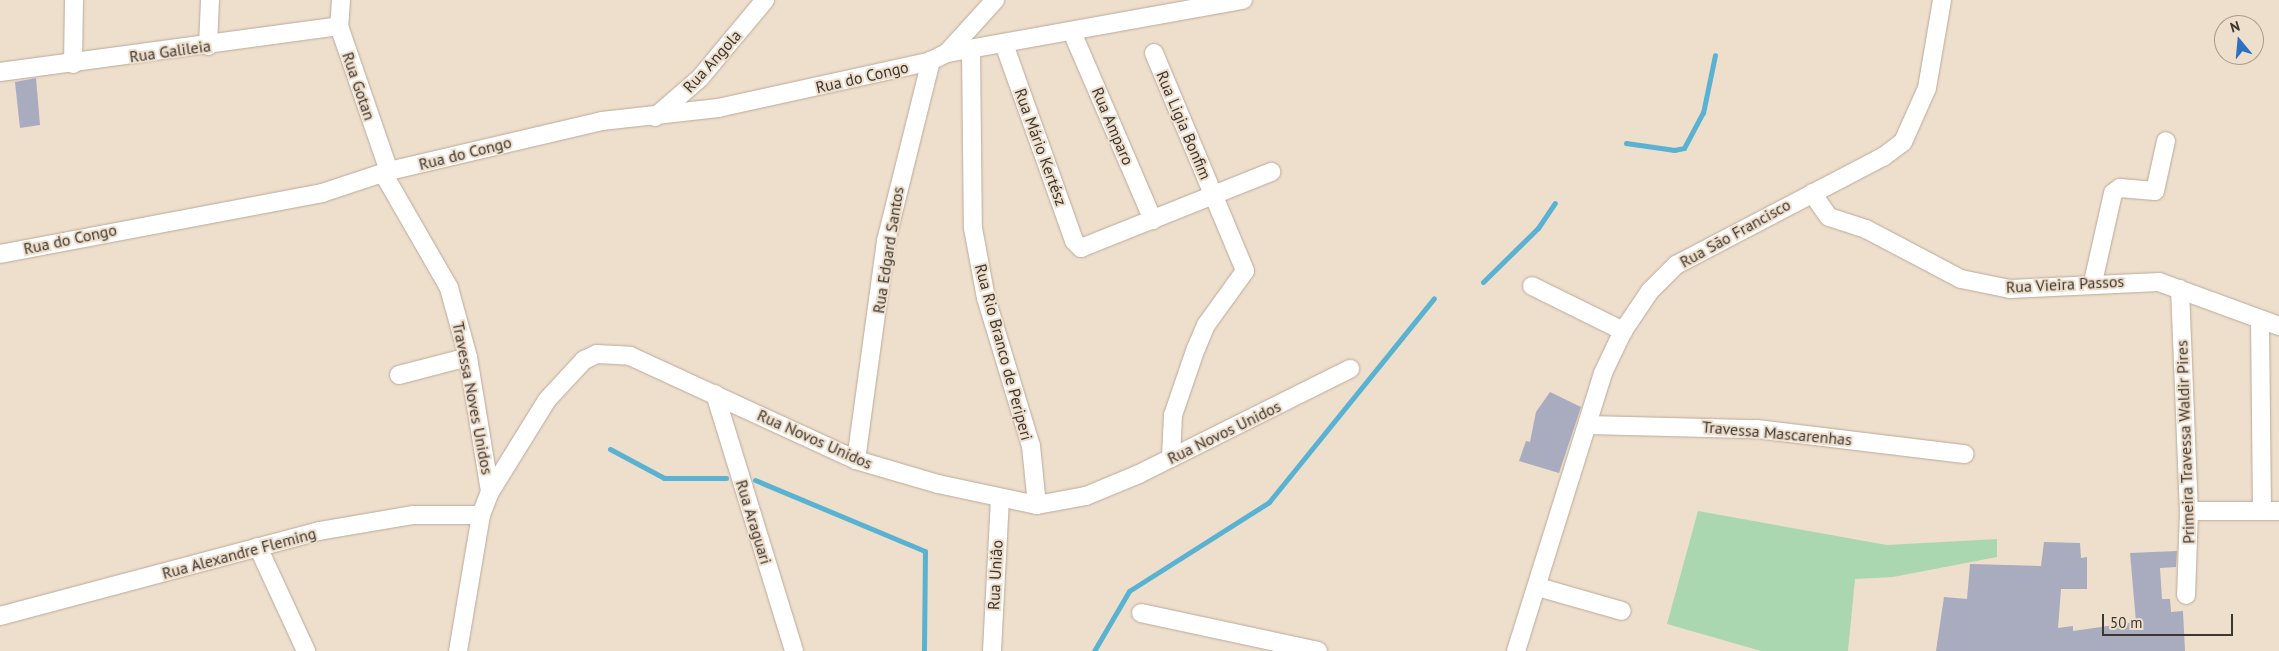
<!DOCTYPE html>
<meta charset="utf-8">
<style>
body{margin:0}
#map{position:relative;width:2279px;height:651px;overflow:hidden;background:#eedecc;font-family:"PT Sans",sans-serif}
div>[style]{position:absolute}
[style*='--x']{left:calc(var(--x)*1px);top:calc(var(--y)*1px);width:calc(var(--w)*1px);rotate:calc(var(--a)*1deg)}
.green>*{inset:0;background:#abd7b0}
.stream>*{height:5px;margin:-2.5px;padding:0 2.5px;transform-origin:2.5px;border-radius:2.5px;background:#5ab2d2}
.building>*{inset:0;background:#a9abbf}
.roads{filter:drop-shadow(0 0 1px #baaa9a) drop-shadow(0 0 1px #baaa9a)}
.street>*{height:18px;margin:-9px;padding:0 9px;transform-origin:9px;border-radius:9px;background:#fff}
span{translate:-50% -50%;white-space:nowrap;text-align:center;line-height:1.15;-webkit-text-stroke:4px #eedecc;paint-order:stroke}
.street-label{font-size:16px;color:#3d3730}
.north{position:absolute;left:2214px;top:15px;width:50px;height:50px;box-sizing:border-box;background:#eedecc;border:1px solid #a79b8e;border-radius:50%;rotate:343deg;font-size:14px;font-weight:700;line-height:20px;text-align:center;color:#3d3730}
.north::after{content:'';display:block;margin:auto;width:18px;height:22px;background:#2971c2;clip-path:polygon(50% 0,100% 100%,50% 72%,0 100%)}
.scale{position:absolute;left:2102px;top:614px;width:131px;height:22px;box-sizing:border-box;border:2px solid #3d3730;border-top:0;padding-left:6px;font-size:15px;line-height:18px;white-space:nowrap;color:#3d3730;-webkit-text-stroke:4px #eedecc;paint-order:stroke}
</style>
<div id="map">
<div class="green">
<i style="clip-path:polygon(1698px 511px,1887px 545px,1997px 539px,1997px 557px,1893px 577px,1855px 579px,1848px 651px,1761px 651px,1667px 624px)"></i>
</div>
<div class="stream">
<i style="--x:1626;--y:143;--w:49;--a:8.3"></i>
<i style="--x:1674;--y:150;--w:10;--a:-11"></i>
<i style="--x:1684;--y:148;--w:40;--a:-62"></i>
<i style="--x:1703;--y:113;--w:59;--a:-78.3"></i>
<i style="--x:1483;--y:282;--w:77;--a:-44.5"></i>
<i style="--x:1538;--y:228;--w:30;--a:-56"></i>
<i style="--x:610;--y:449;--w:61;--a:28.2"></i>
<i style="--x:664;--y:478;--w:62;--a:0"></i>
<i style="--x:755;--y:480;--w:184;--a:22.7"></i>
<i style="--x:925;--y:551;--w:100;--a:90.6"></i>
<i style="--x:1094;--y:651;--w:69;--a:-59.7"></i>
<i style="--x:1129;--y:591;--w:166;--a:-32.4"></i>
<i style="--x:1269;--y:502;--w:262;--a:-51"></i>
</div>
<div class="building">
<i style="clip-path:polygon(36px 78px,40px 125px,20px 128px,15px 82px)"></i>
<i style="clip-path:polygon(1550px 392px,1581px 407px,1559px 473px,1519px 461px,1526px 441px,1530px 442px,1536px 412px)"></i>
<i style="clip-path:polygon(2044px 542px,2080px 543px,2081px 558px,2087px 557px,2087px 589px,2061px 589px,2058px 628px,2073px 626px,2073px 631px,2136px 622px,2130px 553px,2177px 551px,2176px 567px,2160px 568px,2162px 599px,2170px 599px,2171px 612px,2183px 611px,2185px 651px,1936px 651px,1944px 597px,1967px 599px,1970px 564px,2041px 566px)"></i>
</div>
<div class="roads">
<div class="street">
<i style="--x:341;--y:0;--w:26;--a:94"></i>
<i style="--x:339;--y:26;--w:153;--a:71"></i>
<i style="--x:1072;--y:32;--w:205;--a:66.7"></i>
<i style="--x:1004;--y:44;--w:209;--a:70.4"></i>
<i style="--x:1074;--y:241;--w:10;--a:45"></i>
<i style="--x:1081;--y:248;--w:205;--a:-21.8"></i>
<i style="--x:208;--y:46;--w:46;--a:-87.5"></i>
<i style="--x:971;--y:49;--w:179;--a:89.4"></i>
<i style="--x:973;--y:228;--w:71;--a:79.5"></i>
<i style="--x:986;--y:298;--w:155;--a:73.1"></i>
<i style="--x:1031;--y:446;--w:59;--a:84.2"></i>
<i style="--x:947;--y:53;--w:72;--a:-47.8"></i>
<i style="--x:1154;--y:53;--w:236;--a:67.3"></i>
<i style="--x:1245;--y:271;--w:67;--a:125.8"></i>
<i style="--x:1206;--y:325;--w:25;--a:113"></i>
<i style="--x:1196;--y:348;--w:71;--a:108.9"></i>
<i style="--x:1173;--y:415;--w:43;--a:92.7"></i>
<i style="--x:73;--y:64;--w:64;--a:-89.1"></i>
<i style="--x:0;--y:72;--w:342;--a:-7.7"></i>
<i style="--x:655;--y:117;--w:60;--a:-40.9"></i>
<i style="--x:700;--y:78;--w:102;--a:-50.2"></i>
<i style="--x:383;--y:173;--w:133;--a:60.1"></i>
<i style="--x:449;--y:288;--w:72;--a:74.6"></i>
<i style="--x:468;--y:357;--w:137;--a:80.7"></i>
<i style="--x:1812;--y:193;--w:29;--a:55"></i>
<i style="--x:1829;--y:217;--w:39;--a:18"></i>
<i style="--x:1866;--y:229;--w:107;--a:27.8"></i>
<i style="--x:1961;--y:279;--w:50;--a:11.5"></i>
<i style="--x:2010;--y:289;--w:149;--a:-2.7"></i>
<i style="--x:2159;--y:282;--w:128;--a:20.1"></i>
<i style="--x:0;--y:254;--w:328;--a:-10.7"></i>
<i style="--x:322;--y:193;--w:71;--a:-18.2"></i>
<i style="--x:389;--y:171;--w:219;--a:-13.2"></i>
<i style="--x:602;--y:121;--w:117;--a:-6.4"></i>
<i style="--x:718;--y:108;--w:218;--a:-12.4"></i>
<i style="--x:2093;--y:282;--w:91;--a:-77.3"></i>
<i style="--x:2113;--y:193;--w:9;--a:-36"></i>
<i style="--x:2120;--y:188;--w:35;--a:5"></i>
<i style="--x:2155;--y:191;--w:51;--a:-77.6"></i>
<i style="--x:1532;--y:286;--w:102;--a:26.3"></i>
<i style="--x:2180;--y:289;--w:222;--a:87.7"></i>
<i style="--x:2189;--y:511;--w:84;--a:92"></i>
<i style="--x:2260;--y:321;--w:190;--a:89.4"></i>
<i style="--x:399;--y:375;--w:71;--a:-14.6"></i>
<i style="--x:715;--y:394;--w:269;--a:72.9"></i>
<i style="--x:1588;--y:425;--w:169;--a:1.4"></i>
<i style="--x:1757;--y:429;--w:209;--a:6.9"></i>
<i style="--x:856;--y:460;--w:221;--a:-82.2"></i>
<i style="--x:886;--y:241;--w:186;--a:-76"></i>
<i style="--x:931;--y:61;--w:18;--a:-27"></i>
<i style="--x:947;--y:53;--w:301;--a:-10.2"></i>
<i style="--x:2189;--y:511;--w:90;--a:0"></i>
<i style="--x:258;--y:547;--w:115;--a:65.2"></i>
<i style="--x:1538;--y:587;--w:87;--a:15.9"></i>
<i style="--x:1141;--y:613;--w:181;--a:12.1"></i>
<i style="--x:0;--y:616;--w:330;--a:-14.9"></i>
<i style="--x:319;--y:531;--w:96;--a:-9.6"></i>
<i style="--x:414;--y:515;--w:67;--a:0"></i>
<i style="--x:458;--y:651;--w:138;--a:-80.4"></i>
<i style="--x:481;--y:515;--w:25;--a:-69"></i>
<i style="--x:490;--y:492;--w:108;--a:-58.2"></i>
<i style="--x:547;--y:400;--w:54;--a:-47.2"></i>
<i style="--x:584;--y:360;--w:14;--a:-25"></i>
<i style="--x:597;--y:354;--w:33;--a:3"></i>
<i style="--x:630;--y:356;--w:249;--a:24.7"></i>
<i style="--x:856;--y:460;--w:85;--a:16.3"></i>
<i style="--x:938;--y:484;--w:101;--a:12"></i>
<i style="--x:1037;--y:505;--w:50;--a:-10.4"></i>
<i style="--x:1086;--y:496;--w:57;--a:-22.5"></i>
<i style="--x:1139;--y:474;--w:236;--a:-26.5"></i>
<i style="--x:992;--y:651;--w:152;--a:-87"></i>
<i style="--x:1516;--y:651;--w:291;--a:-72.6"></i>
<i style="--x:1603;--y:373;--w:47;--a:-64.5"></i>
<i style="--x:1623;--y:331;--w:48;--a:-56"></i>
<i style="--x:1650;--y:291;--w:37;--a:-45"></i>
<i style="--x:1676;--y:265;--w:233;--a:-27.6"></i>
<i style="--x:1883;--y:157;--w:25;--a:-37"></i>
<i style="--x:1903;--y:142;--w:59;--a:-66"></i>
<i style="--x:1927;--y:88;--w:89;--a:-80.3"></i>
</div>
</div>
<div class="street-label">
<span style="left:170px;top:51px;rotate:-8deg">Rua Galileia</span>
<span style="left:712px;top:61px;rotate:-48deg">Rua Angola</span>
<span style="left:862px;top:77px;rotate:-13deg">Rua do Congo</span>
<span style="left:359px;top:86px;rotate:71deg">Rua Gotan</span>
<span style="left:1184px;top:125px;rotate:67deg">Rua Ligia Bonfim</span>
<span style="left:1113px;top:126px;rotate:67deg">Rua Amparo</span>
<span style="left:1041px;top:147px;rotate:70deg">Rua Mário Kertész</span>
<span style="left:465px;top:153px;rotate:-14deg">Rua do Congo</span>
<span style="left:1735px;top:233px;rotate:-29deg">Rua São Francisco</span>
<span style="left:70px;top:239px;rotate:-12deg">Rua do Congo</span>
<span style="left:888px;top:250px;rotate:-81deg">Rua Edgard Santos</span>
<span style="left:2065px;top:284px;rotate:-3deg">Rua Vieira Passos</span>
<span style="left:1004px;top:352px;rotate:75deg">Rua Rio Branco de Periperi</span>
<span style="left:473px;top:398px;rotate:79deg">Travessa Noves Unidos</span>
<span style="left:1224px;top:432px;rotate:-26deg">Rua Novos Unidos</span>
<span style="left:1777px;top:433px;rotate:5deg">Travessa Mascarenhas</span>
<span style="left:815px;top:439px;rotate:24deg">Rua Novos Unidos</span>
<span style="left:2185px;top:442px;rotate:-92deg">Primeira Travessa Waldir Pires</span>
<span style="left:754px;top:522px;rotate:73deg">Rua Araguari</span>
<span style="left:239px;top:553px;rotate:-15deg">Rua Alexandre Fleming</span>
<span style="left:995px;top:575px;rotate:-87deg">Rua Uniâo</span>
</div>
<div class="north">N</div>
<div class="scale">50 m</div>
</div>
